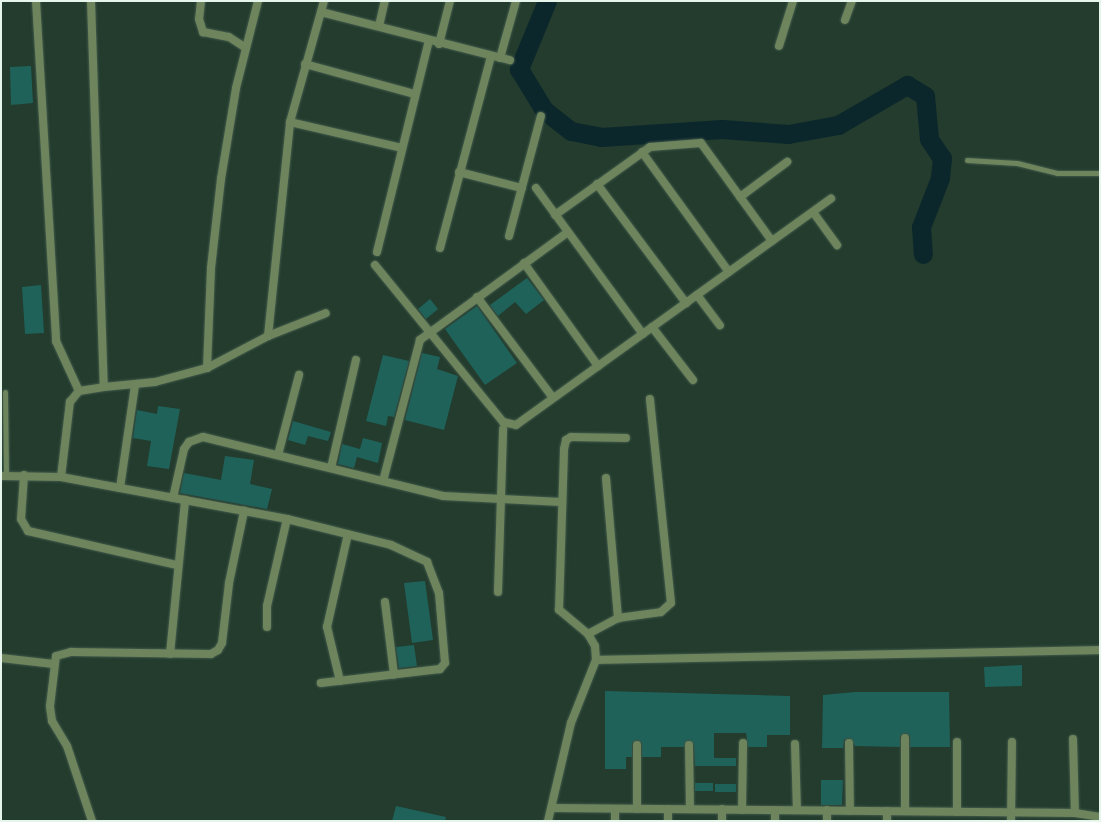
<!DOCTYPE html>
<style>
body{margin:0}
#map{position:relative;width:1101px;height:822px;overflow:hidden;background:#233c2d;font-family:"Nunito Sans",sans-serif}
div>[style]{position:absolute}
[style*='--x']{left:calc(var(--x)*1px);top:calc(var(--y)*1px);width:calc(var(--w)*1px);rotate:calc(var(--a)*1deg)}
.river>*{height:19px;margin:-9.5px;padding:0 9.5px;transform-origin:9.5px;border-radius:9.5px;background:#0c272c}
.building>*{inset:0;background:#1f625a}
.roads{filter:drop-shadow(0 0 1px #425a4c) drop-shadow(0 0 1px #425a4c)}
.service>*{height:5px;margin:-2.5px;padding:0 2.5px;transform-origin:2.5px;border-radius:2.5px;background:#6e845c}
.minor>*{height:8px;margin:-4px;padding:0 4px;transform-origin:4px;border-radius:4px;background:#6e845c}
span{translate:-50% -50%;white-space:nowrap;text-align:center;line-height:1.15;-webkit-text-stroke:3.5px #233c2d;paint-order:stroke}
.frame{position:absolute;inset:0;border:2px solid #e7f6ec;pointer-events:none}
</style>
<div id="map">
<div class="river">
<i style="--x:547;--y:1;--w:74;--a:112.4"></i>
<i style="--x:519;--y:69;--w:48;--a:58.6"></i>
<i style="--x:544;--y:110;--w:34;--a:38"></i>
<i style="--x:571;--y:131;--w:31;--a:11"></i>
<i style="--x:601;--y:137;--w:121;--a:-3.8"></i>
<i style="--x:722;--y:129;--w:66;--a:4.3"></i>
<i style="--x:788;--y:134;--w:51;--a:-10.2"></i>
<i style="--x:838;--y:125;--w:80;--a:-30.1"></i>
<i style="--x:907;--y:85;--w:21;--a:31"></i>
<i style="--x:925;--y:96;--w:43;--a:84.7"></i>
<i style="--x:929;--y:139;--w:23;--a:56"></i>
<i style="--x:942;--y:158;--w:20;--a:96"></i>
<i style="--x:940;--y:178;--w:53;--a:111.2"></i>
<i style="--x:921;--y:227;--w:27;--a:86"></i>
</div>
<div class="building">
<i style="clip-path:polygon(31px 66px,33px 103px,11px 105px,10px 67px)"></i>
<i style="clip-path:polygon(527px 278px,544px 300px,526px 314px,515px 302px,498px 316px,490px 305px)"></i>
<i style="clip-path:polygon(41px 285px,44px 333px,25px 334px,22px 287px)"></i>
<i style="clip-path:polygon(430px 299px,438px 309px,426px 319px,418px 309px)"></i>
<i style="clip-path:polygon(477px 306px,517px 363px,485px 385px,445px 329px)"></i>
<i style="clip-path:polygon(422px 353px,440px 357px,437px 369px,458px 376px,444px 430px,405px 420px)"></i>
<i style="clip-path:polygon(383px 355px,409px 361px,394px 417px,388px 416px,386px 426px,366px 421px)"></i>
<i style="clip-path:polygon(158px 406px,180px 409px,169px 469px,147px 466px,151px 441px,133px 438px,137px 410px,157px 414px)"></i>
<i style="clip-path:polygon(293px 421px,331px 432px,328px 441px,308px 436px,305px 445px,288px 440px)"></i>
<i style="clip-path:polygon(363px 438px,382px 443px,378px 463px,357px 457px,354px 468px,338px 464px,342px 444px,360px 449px)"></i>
<i style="clip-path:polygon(225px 456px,254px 460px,250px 484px,272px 489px,267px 509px,180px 493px,184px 473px,221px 480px)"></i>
<i style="clip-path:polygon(425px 581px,433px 640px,412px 643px,404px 583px)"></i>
<i style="clip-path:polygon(414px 645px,417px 666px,399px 668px,396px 647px)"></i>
<i style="clip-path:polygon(1022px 665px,1022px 686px,985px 687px,984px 667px)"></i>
<i style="clip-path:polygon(605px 691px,790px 696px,790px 735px,767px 735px,767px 747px,748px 747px,746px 733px,714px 733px,714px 758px,736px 758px,736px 766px,695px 766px,694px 745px,689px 740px,684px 747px,661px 747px,661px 757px,642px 757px,642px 743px,637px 740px,632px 743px,632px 757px,626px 757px,626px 769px,605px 769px)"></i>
<i style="clip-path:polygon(855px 692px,949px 692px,950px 747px,910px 747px,910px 736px,905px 733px,900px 736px,900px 747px,855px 746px,849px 738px,844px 740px,843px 748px,822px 748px,823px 695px)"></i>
<i style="clip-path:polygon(821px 780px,843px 780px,842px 805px,821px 805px)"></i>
<i style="clip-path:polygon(695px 783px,713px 783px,713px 791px,695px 791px)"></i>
<i style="clip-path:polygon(715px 784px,736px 784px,736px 792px,715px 792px)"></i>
<i style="clip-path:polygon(396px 806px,446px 817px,445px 821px,392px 821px)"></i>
</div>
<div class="roads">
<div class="service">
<i style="--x:967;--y:160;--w:50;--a:3.4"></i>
<i style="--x:1017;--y:163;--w:41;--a:14"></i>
<i style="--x:1057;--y:173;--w:43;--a:0"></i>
<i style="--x:5;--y:392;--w:83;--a:89.3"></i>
</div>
<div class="minor">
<i style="--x:36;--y:1;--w:341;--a:86.6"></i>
<i style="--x:56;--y:341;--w:55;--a:65.3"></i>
<i style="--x:91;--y:1;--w:386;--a:88.1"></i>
<i style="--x:104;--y:387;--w:51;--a:-5.6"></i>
<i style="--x:155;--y:382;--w:54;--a:-15.1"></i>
<i style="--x:207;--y:368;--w:69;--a:-27.7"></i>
<i style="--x:268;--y:336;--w:62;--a:-21.6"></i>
<i style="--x:201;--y:1;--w:18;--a:96"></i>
<i style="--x:199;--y:19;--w:14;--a:73"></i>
<i style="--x:203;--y:32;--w:26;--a:11"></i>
<i style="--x:229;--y:37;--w:20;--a:33"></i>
<i style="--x:321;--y:12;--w:195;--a:14.3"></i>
<i style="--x:845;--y:20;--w:20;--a:-70"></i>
<i style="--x:379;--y:26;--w:26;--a:-77"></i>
<i style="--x:439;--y:44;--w:44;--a:-75.7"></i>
<i style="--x:779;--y:46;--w:47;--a:-72.7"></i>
<i style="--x:500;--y:58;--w:59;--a:-74.3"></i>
<i style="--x:305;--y:64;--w:114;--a:15.3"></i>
<i style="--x:290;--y:122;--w:115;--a:13.1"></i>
<i style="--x:642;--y:152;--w:148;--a:54.1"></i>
<i style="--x:459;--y:172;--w:65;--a:14.3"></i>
<i style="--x:597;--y:184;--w:149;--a:53.2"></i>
<i style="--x:536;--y:188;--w:181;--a:53.8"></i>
<i style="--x:740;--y:197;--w:59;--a:-36.7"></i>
<i style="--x:813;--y:212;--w:41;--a:54"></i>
<i style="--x:555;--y:215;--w:117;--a:-35.6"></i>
<i style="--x:650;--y:147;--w:51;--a:-4.5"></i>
<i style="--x:701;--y:143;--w:121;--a:54.1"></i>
<i style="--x:509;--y:236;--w:124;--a:-75.1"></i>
<i style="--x:440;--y:248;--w:199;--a:-75.1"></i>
<i style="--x:377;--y:252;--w:217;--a:-76.2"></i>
<i style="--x:524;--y:263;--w:127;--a:54.3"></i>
<i style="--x:375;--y:265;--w:203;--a:50.8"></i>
<i style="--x:503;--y:422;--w:13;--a:13"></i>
<i style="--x:516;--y:425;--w:388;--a:-35.7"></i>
<i style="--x:697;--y:295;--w:38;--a:53"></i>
<i style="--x:477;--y:297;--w:126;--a:53"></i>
<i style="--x:652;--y:327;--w:67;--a:52.3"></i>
<i style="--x:268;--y:336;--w:215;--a:-84.1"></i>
<i style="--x:290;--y:122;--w:126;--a:-74.3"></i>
<i style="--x:207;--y:368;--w:100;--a:-87.7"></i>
<i style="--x:211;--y:268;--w:90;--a:-83.6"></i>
<i style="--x:221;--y:179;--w:92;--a:-80.6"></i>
<i style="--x:236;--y:88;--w:90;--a:-75.8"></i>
<i style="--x:278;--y:455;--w:83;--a:-75.3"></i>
<i style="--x:331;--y:468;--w:111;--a:-77"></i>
<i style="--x:24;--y:475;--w:44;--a:93.9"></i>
<i style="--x:21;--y:519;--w:14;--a:60"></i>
<i style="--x:28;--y:531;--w:152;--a:12.9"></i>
<i style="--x:1;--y:476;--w:60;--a:1"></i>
<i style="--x:61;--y:477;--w:60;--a:10.6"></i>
<i style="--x:120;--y:488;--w:104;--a:-81.7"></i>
<i style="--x:61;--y:477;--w:76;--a:-83.2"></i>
<i style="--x:70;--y:402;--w:14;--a:-51"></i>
<i style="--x:79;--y:391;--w:25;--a:-9"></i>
<i style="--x:606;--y:478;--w:141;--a:85.1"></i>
<i style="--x:383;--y:481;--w:146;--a:-75.3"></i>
<i style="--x:420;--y:340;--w:183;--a:-36.1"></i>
<i style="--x:120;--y:488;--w:170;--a:10.5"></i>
<i style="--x:287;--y:519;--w:107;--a:14"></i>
<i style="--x:391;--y:545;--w:40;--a:25"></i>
<i style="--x:427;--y:562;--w:33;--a:69"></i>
<i style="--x:439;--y:593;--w:70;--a:85.1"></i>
<i style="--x:445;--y:663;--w:8;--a:130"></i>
<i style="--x:440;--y:669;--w:120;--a:173.3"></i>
<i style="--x:173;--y:498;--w:50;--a:-77.3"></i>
<i style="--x:184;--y:449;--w:9;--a:-54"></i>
<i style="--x:189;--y:442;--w:15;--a:-20"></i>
<i style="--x:203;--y:437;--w:247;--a:13.8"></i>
<i style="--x:443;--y:496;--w:118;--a:2.9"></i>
<i style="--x:498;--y:592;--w:163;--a:-88.2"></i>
<i style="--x:385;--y:602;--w:73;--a:82.9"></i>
<i style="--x:267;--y:627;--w:21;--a:-90"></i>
<i style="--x:267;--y:606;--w:89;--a:-77.1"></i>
<i style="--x:588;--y:634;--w:34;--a:-28"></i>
<i style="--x:618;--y:618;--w:43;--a:-7.9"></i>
<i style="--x:661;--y:612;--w:13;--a:-42"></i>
<i style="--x:671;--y:603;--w:205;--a:-95.9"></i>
<i style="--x:170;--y:654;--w:155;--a:-84.4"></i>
<i style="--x:1;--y:658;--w:53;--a:6.5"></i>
<i style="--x:596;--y:660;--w:504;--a:-1.14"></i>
<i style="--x:340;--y:681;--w:56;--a:-103.5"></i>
<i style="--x:327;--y:627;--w:95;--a:-77.3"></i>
<i style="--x:905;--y:738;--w:73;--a:90"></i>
<i style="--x:1073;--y:739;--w:74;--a:88.5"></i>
<i style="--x:957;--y:742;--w:70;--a:90"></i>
<i style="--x:849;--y:743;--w:68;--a:89.2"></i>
<i style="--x:795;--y:744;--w:66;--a:88.3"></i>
<i style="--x:689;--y:745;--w:64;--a:89.1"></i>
<i style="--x:553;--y:808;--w:522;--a:0.55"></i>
<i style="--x:1075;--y:813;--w:25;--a:9"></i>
<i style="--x:637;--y:809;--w:64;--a:-90"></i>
<i style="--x:722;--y:809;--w:12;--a:90"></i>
<i style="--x:742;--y:810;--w:67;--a:-89.1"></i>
<i style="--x:827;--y:810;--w:11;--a:90"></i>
<i style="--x:92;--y:821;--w:79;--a:-108.4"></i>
<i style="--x:67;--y:746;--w:29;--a:-121"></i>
<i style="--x:52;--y:721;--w:15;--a:-98"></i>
<i style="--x:50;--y:706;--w:50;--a:-83.2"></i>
<i style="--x:56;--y:656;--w:16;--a:-15"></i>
<i style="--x:71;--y:652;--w:140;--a:0.8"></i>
<i style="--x:211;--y:654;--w:8;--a:-30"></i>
<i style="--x:218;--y:650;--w:8;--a:-60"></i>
<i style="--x:222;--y:643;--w:60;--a:-83.3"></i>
<i style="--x:229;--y:583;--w:74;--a:-78.2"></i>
<i style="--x:548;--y:821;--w:101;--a:-76.8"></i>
<i style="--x:571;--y:723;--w:68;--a:-68.4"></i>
<i style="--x:596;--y:660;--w:14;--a:-94"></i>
<i style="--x:595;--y:646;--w:14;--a:-120"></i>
<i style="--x:588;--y:634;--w:38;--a:-140"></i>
<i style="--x:559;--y:610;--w:161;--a:-88.2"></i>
<i style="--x:564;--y:449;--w:9;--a:-77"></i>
<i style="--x:566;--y:440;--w:6;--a:-31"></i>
<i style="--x:571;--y:437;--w:55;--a:1"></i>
<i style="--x:615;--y:821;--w:12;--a:-90"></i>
<i style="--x:668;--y:821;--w:12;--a:-90"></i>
<i style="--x:775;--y:821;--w:11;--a:-90"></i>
<i style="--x:887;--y:821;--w:10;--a:-90"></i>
<i style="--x:1011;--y:821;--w:79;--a:-89.3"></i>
</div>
</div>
<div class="frame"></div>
</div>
